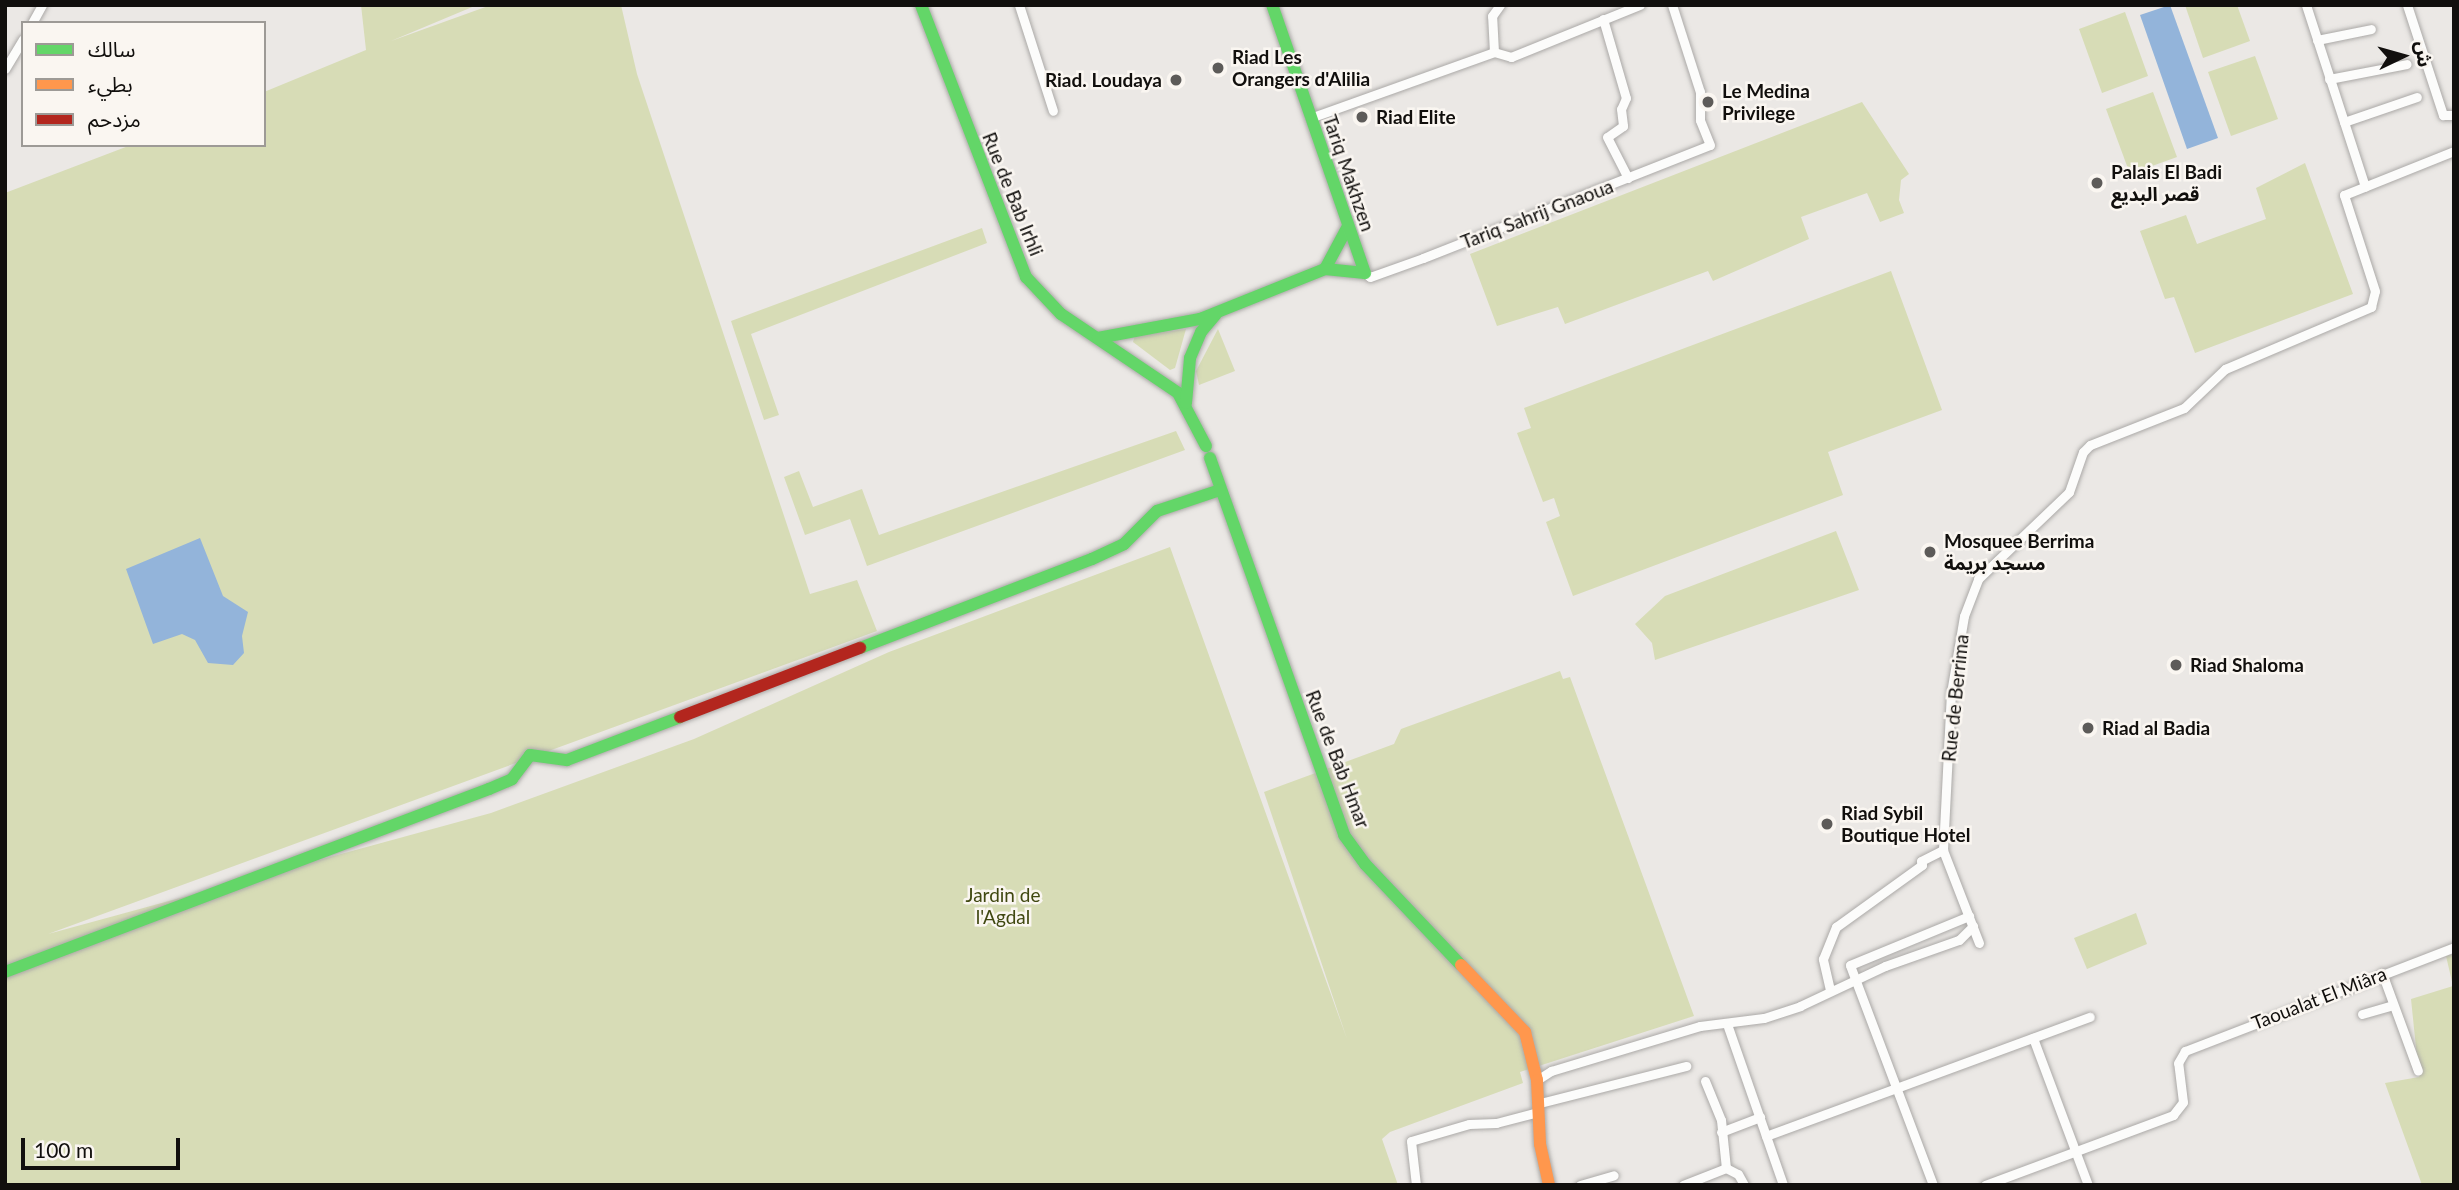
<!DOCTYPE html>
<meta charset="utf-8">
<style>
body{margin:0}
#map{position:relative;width:2459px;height:1190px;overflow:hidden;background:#ebe8e5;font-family:Lato,"Noto Sans Arabic",sans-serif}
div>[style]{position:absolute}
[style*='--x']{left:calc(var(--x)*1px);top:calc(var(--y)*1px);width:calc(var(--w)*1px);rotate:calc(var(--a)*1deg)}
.green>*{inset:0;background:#d7dcb6}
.water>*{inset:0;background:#93b4da}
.roads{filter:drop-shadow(0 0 2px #aba9a7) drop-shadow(0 0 2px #aba9a7)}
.street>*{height:9px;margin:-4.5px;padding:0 4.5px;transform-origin:4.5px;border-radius:4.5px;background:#fcfcfb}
.fast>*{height:12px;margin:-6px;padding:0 6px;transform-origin:6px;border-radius:6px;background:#63d668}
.slow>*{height:12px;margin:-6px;padding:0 6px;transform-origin:6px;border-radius:6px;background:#ff974d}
.jam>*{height:12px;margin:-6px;padding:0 6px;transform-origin:6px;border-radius:6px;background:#b3261e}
.dots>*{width:19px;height:19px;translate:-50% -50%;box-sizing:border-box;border:4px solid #faf6f1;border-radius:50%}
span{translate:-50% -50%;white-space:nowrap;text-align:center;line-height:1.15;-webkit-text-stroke:5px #faf6f1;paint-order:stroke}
.poi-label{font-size:19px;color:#110f0d;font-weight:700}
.left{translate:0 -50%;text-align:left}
.right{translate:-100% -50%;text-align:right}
.street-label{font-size:19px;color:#110f0d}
.park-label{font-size:19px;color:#404811}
.frame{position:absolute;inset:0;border:7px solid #110f0d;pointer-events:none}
.legend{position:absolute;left:21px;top:21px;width:245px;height:126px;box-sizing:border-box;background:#faf6f1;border:2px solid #9d9a96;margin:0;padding:9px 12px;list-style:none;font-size:21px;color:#110f0d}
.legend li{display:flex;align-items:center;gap:14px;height:35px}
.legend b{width:35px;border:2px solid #9d9a96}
.north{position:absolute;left:2368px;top:21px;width:70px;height:70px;-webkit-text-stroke:5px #faf6f1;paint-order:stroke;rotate:85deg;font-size:19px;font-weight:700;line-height:28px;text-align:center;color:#110f0d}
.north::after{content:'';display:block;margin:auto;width:24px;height:32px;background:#110f0d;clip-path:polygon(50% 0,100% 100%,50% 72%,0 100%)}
.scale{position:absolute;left:21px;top:1138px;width:159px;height:32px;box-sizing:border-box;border:4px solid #110f0d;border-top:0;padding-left:9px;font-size:21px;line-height:24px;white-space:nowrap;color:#110f0d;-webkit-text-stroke:5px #faf6f1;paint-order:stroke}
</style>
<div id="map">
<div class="green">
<i style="clip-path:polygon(361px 5px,477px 5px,391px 41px,491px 5px,621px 5px,637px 74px,810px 594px,857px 580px,877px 631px,48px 934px,491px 813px,694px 739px,889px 652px,1170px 547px,1347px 1039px,1264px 792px,1394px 744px,1401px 729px,1560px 671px,1563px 679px,1570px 677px,1694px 1016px,1520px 1072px,1523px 1083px,1390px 1132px,1382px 1139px,1398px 1185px,5px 1185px,5px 193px,131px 145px,264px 145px,264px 92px,366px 50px)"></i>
<i style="clip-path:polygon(2185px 5px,2237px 5px,2250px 41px,2203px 58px)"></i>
<i style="clip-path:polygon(2125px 12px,2148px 76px,2102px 93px,2079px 29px)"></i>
<i style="clip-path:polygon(2255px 56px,2278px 119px,2231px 136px,2208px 72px)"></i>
<i style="clip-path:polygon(2153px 92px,2177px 157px,2130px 174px,2106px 109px)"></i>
<i style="clip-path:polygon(1862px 102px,1909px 174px,1901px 180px,1899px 200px,1904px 213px,1880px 222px,1867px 193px,1801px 217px,1809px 239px,1713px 281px,1708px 271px,1565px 324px,1558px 307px,1497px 326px,1470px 254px)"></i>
<i style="clip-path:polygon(2305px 163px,2353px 294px,2195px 353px,2174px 297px,2165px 299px,2140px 231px,2186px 215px,2197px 244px,2266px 219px,2256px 188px)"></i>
<i style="clip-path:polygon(982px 228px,987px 243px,751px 334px,779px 415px,764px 420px,731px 321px)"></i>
<i style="clip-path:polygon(1891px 271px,1942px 410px,1828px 452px,1843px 495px,1573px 596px,1546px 522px,1560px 516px,1554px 498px,1543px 502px,1517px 433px,1531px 428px,1524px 408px)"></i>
<i style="clip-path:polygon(1186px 329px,1175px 368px,1170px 370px,1133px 342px,1135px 336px)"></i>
<i style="clip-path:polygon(1218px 329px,1235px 371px,1199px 385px,1196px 371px)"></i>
<i style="clip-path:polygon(1176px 431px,1185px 450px,867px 566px,850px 519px,805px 535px,784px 477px,799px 471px,813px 507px,862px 489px,879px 535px)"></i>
<i style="clip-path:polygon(1836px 531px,1859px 590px,1655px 660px,1652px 643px,1635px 624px,1665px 596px)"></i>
<i style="clip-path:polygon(2136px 913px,2147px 944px,2087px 969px,2074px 938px)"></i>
<i style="clip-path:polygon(2454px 954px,2454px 1185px,2422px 1185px,2385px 1083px,2419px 1077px,2411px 999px,2453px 986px,2446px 956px)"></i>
</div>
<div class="water">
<i style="clip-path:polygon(2170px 5px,2218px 138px,2187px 149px,2140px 15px)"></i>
<i style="clip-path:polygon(200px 538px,223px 596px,248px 612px,242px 636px,244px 653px,233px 665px,208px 663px,195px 640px,182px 634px,153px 644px,126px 569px)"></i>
</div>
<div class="roads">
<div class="street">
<i style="--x:1019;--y:5;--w:111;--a:72.2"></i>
<i style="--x:2306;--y:5;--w:191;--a:72"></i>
<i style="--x:2407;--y:5;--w:116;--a:71.9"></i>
<i style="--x:2443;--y:115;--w:11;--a:0"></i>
<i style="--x:1603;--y:19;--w:82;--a:73.8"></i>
<i style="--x:1626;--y:98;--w:12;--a:114"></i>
<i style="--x:1621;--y:109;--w:17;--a:83"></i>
<i style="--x:1623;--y:126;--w:19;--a:145"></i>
<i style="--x:1607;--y:137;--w:46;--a:62.9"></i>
<i style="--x:32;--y:23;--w:21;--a:-61"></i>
<i style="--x:2317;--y:40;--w:55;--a:-11.5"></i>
<i style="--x:1494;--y:52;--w:18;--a:16"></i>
<i style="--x:1511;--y:57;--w:139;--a:-22"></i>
<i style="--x:1494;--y:52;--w:36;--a:-93"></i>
<i style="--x:1492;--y:16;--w:14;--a:-54"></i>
<i style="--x:5;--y:69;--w:35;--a:-59"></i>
<i style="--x:2329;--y:79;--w:79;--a:-10.9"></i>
<i style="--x:1310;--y:118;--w:195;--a:-19.7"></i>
<i style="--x:2344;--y:122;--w:77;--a:-18.9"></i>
<i style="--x:1365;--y:273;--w:6;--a:39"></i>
<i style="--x:1370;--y:277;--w:56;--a:-19.7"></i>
<i style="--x:1423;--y:258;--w:308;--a:-21.5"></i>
<i style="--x:1710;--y:145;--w:27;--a:-112"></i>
<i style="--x:1700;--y:120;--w:28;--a:-90"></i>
<i style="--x:1700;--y:92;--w:91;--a:-107.8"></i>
<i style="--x:1979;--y:943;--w:100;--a:-111.2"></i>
<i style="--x:1943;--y:850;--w:157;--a:-87.1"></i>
<i style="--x:1951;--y:693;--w:78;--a:-80.4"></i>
<i style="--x:1964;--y:616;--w:40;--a:-69"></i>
<i style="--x:1978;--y:579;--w:126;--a:-43.7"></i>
<i style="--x:2069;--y:492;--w:42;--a:-70.7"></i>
<i style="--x:2083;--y:452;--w:10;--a:-45"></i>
<i style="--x:2090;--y:445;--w:101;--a:-21.5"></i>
<i style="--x:2184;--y:408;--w:57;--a:-43.6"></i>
<i style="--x:2225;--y:369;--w:159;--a:-23"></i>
<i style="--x:2371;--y:307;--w:16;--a:-76"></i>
<i style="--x:2375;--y:291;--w:101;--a:-107.9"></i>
<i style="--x:2344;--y:195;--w:118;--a:-21.8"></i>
<i style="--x:2382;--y:973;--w:104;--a:69.8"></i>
<i style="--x:1830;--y:990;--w:32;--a:-103"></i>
<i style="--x:1823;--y:959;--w:35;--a:-68"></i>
<i style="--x:1836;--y:927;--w:106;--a:-35.8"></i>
<i style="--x:1922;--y:865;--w:4;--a:-104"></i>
<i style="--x:1921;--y:861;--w:25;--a:-27"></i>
<i style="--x:2362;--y:1014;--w:32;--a:-16"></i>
<i style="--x:1727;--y:1024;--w:170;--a:70.8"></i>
<i style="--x:2033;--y:1038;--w:157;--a:69.5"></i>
<i style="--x:1537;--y:1080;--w:17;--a:-33"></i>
<i style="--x:1551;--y:1071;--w:156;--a:-16.8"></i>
<i style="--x:1700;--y:1026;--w:64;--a:-7.1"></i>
<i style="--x:1764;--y:1018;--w:38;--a:-18"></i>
<i style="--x:1800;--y:1006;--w:94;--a:-25.2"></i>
<i style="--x:1885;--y:966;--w:78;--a:-19.4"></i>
<i style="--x:1959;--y:940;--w:20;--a:-45"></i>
<i style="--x:1705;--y:1081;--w:42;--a:67.7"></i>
<i style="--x:1721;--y:1120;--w:48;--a:84.1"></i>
<i style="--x:1726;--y:1168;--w:13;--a:27"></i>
<i style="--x:1738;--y:1174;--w:13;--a:61"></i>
<i style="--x:1540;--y:1103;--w:151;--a:-14.2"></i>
<i style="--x:1721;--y:1132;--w:42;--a:-21"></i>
<i style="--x:1766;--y:1136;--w:345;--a:-20.2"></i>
<i style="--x:1416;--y:1185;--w:44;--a:-96.5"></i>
<i style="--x:1411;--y:1141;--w:60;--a:-16.3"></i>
<i style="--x:1469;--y:1124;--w:27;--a:-2"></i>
<i style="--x:1496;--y:1123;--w:43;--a:-14.7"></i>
<i style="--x:1580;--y:1185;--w:35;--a:-16"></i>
<i style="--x:1683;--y:1185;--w:46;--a:-21.6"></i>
<i style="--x:1933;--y:1185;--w:235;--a:-110.7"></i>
<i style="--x:1850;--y:965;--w:129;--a:-22.4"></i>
<i style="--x:1985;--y:1185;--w:201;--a:-20.4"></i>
<i style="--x:2173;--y:1115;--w:16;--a:-52"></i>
<i style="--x:2183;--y:1102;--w:39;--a:-97"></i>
<i style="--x:2178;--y:1063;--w:14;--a:-60"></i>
<i style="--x:2185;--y:1051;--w:288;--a:-21.1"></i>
</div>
<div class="fast">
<i style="--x:921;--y:5;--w:292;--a:68.9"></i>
<i style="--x:1026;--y:277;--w:51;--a:46.6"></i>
<i style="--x:1061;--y:314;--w:141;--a:34"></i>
<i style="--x:1178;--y:393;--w:60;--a:62.2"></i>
<i style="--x:1325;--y:269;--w:47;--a:-61.8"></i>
<i style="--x:1098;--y:338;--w:104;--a:-10.6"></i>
<i style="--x:1200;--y:319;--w:135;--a:-21.8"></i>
<i style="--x:1325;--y:269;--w:40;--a:5.7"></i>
<i style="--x:1365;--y:273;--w:284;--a:-109.1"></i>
<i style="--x:1186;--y:403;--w:45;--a:-84.9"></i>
<i style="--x:1190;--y:358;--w:28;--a:-67"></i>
<i style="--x:1201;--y:332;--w:23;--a:-50"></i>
<i style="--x:1210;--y:458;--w:400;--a:70.4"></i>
<i style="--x:1344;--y:835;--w:36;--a:54"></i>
<i style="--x:1365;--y:864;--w:139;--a:46.5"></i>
<i style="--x:860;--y:648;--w:248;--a:-21"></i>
<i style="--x:1092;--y:559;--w:35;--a:-25"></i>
<i style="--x:1124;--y:544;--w:47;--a:-45"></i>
<i style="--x:1157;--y:511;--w:66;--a:-18.4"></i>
<i style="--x:5;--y:972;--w:517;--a:-20.71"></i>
<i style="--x:489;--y:789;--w:25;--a:-23"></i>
<i style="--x:512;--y:779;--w:30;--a:-53"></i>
<i style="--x:530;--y:755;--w:37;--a:8"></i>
<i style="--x:567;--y:760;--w:121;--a:-20.8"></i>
</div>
<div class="slow">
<i style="--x:1461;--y:965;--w:93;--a:46.3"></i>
<i style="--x:1525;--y:1032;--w:49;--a:76"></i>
<i style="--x:1537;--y:1080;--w:64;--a:87.3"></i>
<i style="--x:1540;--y:1144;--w:42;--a:77.6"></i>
</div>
<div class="jam">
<i style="--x:680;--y:717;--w:193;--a:-21"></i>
</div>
</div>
<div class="dots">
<i style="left:1218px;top:68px;background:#5d5b59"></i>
<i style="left:1176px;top:80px;background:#5d5b59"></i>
<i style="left:1708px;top:102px;background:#5d5b59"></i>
<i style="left:1362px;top:117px;background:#5d5b59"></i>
<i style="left:2097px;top:183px;background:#5d5b59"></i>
<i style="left:1930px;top:552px;background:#5d5b59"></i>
<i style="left:2176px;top:665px;background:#5d5b59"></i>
<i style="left:2088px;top:728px;background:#5d5b59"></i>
<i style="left:1827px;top:824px;background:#5d5b59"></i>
</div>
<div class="poi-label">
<span class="left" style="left:1232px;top:68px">Riad Les<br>Orangers d'Alilia</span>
<span class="right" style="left:1162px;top:80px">Riad. Loudaya</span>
<span class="left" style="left:1722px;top:102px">Le Medina<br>Privilege</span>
<span class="left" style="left:1376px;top:117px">Riad Elite</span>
<span class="left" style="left:2111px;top:183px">Palais El Badi<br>قصر البديع</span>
<span class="left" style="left:1944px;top:552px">Mosquee Berrima<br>مسجد بريمة</span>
<span class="left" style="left:2190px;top:665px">Riad Shaloma</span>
<span class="left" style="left:2102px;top:728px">Riad al Badia</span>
<span class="left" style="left:1841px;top:824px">Riad Sybil<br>Boutique Hotel</span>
</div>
<div class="street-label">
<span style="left:1349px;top:173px;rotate:71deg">Tariq Makhzen</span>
<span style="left:1013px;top:194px;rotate:68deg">Rue de Bab Irhli</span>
<span style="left:1537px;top:214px;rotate:-21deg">Tariq Sahrij Gnaoua</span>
<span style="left:1955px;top:698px;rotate:-84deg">Rue de Berrima</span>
<span style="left:1338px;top:759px;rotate:69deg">Rue de Bab Hmar</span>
<span style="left:2319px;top:998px;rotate:-21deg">Taoualat El Miâra</span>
</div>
<div class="park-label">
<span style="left:1003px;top:906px">Jardin de<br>l'Agdal</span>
</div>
<div class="frame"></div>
<ul class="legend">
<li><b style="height:9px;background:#63d668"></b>سالك</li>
<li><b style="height:9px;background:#ff974d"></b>بطيء</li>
<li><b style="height:9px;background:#b3261e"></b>مزدحم</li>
</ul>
<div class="north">ش</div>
<div class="scale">100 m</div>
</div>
